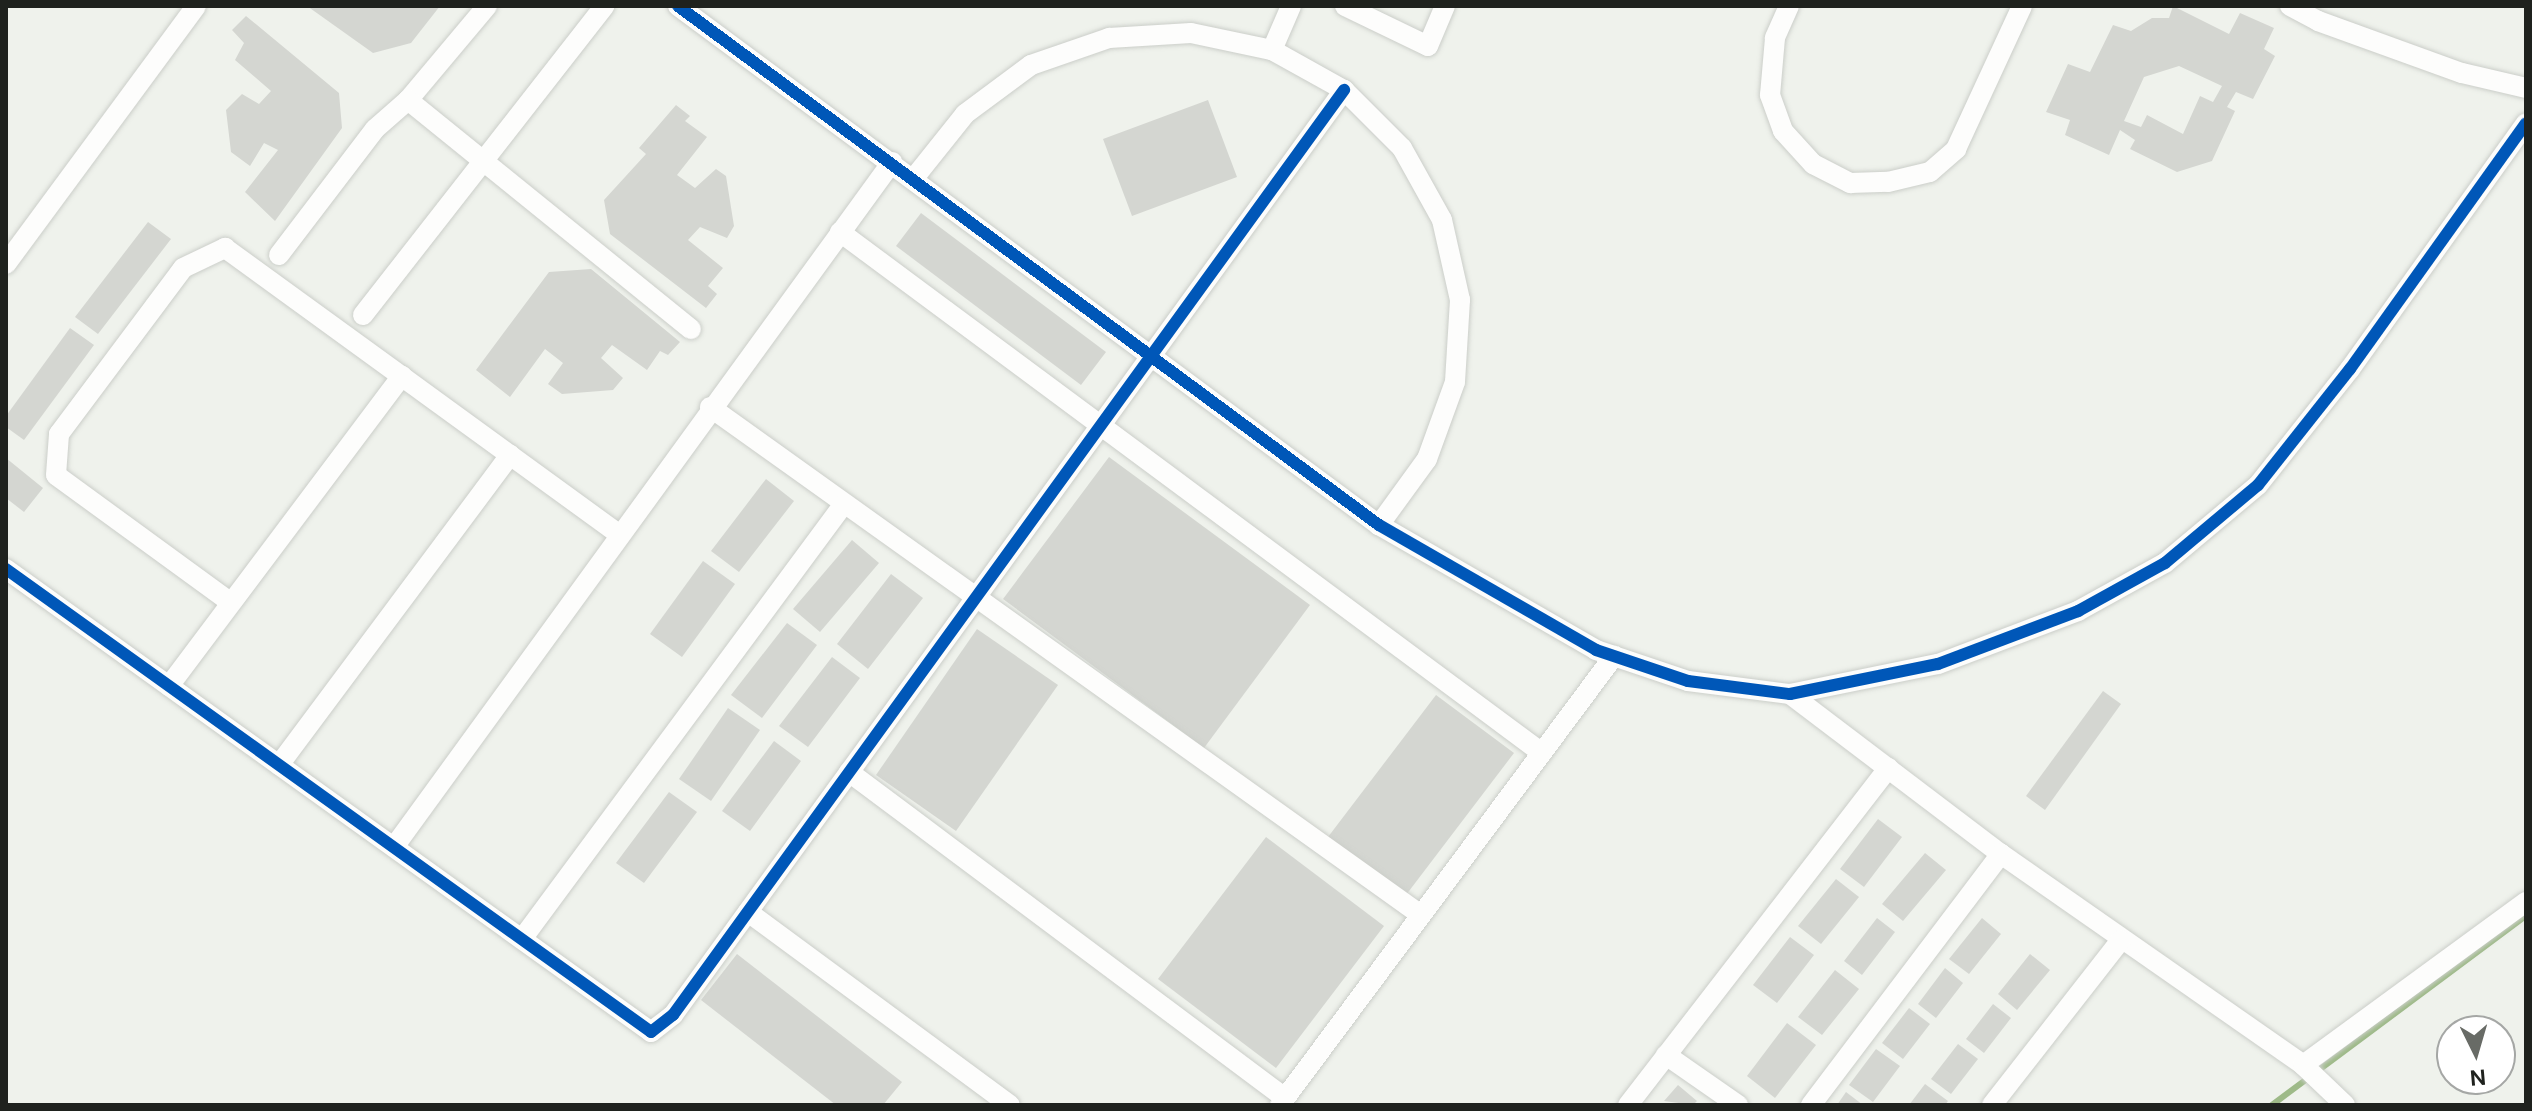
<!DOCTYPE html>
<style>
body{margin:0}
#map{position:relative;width:2532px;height:1111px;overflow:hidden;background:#eff2ec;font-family:"DM Sans",sans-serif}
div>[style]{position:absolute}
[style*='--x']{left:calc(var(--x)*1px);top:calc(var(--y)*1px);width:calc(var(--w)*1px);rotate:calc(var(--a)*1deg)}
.stream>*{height:6px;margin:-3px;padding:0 3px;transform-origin:3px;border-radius:3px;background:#9eba88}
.building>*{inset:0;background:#d4d6d1}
.roads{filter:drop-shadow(0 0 2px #cbcec9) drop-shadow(0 0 2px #cbcec9)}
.minor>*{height:20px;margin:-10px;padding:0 10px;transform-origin:10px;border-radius:10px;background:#fdfdfc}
.cycleway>*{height:12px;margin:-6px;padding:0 6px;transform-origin:6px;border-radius:6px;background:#0057b8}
span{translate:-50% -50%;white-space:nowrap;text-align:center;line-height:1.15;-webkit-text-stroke:7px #fff;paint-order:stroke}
.frame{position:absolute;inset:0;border:8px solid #1f221e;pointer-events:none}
.north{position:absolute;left:2436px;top:1015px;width:80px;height:80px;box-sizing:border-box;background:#fff;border:2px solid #a5a7a5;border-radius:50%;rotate:175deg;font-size:22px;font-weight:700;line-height:32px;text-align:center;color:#1f221e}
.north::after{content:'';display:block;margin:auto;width:28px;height:36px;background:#686b66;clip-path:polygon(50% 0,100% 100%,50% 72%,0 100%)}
</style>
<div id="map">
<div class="stream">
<i style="--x:2272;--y:1105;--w:317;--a:-36.7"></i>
</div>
<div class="building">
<i style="clip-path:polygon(307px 6px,440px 6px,411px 43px,373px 53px)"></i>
<i style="clip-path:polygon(evenodd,2173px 6px,2229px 34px,2240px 13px,2274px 28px,2264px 49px,2275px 56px,2253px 99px,2236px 92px,2227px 107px,2235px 111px,2212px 161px,2177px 172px,2130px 149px,2135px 140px,2120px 130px,2109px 155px,2065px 135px,2070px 120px,2046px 112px,2068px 64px,2090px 72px,2113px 25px,2131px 31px,2152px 18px,2169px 18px,2173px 6px,2179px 66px,2222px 86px,2213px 102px,2200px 96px,2183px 134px,2147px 115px,2141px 127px,2124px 121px,2144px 77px,2179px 66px)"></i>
<i style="clip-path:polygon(246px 16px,339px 93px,342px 128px,275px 221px,245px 192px,278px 150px,264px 143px,250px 166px,231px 152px,226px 110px,242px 94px,259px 104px,271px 91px,235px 60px,244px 43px,232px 30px)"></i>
<i style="clip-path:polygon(1208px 100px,1237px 177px,1132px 216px,1103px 139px)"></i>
<i style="clip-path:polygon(676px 105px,690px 116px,685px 121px,707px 137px,677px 175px,695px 188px,716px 169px,726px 176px,734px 226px,727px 238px,700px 227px,688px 240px,723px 268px,708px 286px,717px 294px,706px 308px,610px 234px,604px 200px,646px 154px,639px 148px)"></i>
<i style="clip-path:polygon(921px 213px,1106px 352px,1081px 385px,896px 246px)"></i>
<i style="clip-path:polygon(148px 222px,171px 239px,98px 334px,75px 317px)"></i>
<i style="clip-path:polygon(591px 269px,680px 342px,668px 355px,660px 351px,647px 370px,612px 345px,601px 358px,623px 378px,613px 390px,562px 394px,548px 384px,563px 363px,545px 349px,510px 397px,476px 370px,549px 272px)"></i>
<i style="clip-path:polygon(70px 328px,94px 345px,24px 440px,6px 427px,6px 416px)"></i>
<i style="clip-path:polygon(1109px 457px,1310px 605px,1204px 748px,1003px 599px)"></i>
<i style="clip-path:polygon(6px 458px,43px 488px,24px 512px,6px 498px)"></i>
<i style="clip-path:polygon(766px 479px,794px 501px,739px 572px,711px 551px)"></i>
<i style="clip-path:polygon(852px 540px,879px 563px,820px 632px,793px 609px)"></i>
<i style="clip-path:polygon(703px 561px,735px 584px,682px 657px,650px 634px)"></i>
<i style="clip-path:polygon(891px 574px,923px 598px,868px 669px,837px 644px)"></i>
<i style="clip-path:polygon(787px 623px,817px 645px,762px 718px,731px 695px)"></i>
<i style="clip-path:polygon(977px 629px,1058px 685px,956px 831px,876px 775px)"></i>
<i style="clip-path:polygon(832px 657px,860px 678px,808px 747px,779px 726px)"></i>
<i style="clip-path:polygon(2103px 691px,2121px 704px,2045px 810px,2026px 796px)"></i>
<i style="clip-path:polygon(1436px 695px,1514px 753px,1406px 895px,1328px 837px)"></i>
<i style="clip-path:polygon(728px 708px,760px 730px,711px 801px,679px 779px)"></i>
<i style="clip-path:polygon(774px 741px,801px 761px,750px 831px,722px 811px)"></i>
<i style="clip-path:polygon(669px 792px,697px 812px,644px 883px,616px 863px)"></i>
<i style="clip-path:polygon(1878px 819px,1902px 837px,1864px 887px,1840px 869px)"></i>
<i style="clip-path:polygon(1266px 837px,1384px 926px,1276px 1068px,1158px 979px)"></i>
<i style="clip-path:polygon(1925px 853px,1946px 870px,1903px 921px,1882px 904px)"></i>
<i style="clip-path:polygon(1836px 879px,1859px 897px,1821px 944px,1798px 926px)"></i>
<i style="clip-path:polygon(1877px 918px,1895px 932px,1862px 975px,1844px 961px)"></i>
<i style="clip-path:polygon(1982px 918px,2001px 934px,1969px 974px,1949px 959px)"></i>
<i style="clip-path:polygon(1790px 937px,1814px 955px,1777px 1003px,1753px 985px)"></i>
<i style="clip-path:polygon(737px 954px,902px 1082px,883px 1105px,836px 1105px,701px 1000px)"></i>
<i style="clip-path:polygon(2030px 954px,2050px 970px,2017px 1010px,1998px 994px)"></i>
<i style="clip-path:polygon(1945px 968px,1963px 983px,1936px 1018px,1918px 1004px)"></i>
<i style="clip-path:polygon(1835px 970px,1859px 989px,1822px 1035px,1798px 1017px)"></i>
<i style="clip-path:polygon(1993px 1004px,2011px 1018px,1984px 1053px,1966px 1039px)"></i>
<i style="clip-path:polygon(1909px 1008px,1930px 1024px,1903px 1059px,1882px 1043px)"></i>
<i style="clip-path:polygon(1787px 1023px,1816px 1045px,1775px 1098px,1747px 1076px)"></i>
<i style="clip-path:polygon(1958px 1044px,1978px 1059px,1951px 1094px,1931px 1079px)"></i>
<i style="clip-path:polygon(1876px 1049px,1900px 1066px,1873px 1102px,1849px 1085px)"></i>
<i style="clip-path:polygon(1925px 1084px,1948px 1101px,1945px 1105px,1909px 1105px)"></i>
<i style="clip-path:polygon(1678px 1085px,1697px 1101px,1693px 1105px,1664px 1101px)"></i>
<i style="clip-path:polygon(1846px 1092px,1863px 1105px,1837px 1105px)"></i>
</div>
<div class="roads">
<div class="minor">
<i style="--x:487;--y:6;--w:123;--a:130"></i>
<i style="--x:408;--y:100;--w:364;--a:39"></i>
<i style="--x:678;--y:6;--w:872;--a:36.52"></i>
<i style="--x:1379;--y:525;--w:250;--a:29.9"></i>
<i style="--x:1596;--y:650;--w:97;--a:18.6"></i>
<i style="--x:1688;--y:681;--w:103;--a:7.3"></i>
<i style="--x:1790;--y:694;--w:151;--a:-11.5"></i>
<i style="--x:1938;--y:664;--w:150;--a:-20.7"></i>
<i style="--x:2078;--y:611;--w:99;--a:-28.9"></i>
<i style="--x:2165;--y:563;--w:121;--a:-40"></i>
<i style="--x:2258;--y:485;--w:148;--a:-51.6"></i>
<i style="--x:2350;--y:369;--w:302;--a:-54.4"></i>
<i style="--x:1345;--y:6;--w:92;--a:25.7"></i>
<i style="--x:1428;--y:46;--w:43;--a:-67"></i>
<i style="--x:1789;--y:6;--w:35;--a:114"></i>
<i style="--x:1775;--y:38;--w:57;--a:95"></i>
<i style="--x:1770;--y:95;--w:38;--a:70"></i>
<i style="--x:1783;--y:131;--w:45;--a:47.7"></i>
<i style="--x:1813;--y:164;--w:42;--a:27.2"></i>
<i style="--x:1850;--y:183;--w:38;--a:-2"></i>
<i style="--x:1888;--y:182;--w:43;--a:-13.4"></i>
<i style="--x:1930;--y:172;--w:35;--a:-41"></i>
<i style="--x:1956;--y:149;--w:157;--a:-65.2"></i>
<i style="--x:2290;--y:6;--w:32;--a:28"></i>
<i style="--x:2318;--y:21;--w:153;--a:19.9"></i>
<i style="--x:2462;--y:73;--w:66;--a:13.2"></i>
<i style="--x:1272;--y:50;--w:48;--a:-66.6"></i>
<i style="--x:914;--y:178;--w:82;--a:-51.4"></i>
<i style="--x:965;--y:114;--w:82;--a:-36.6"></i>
<i style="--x:1031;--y:65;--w:83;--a:-19.1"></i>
<i style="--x:1109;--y:38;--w:82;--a:-3.5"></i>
<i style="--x:1191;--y:33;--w:83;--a:11.9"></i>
<i style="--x:1272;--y:50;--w:82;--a:29.1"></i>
<i style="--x:1344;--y:90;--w:82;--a:45"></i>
<i style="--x:1402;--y:148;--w:82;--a:60.9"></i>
<i style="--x:1442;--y:220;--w:82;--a:77.3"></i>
<i style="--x:1460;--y:300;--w:82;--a:93.5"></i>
<i style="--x:1455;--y:382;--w:82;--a:110"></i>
<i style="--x:1427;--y:459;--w:82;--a:126"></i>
<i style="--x:840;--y:232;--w:874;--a:36.58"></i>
<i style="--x:279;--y:255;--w:158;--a:-52.7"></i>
<i style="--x:375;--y:129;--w:44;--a:-41.3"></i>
<i style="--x:6;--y:264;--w:320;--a:-53.6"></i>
<i style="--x:363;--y:315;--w:392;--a:-52"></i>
<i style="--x:710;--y:407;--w:874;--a:35.55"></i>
<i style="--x:6;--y:569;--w:794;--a:35.67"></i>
<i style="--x:651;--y:1032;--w:28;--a:-38"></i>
<i style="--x:673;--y:1015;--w:1143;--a:-54.04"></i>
<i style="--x:230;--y:602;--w:215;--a:-143.9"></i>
<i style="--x:56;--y:475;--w:41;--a:-85.8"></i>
<i style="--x:59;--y:434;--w:207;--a:-53.2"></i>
<i style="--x:183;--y:268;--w:47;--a:-25.5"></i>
<i style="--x:225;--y:248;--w:487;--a:36"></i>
<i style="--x:169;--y:686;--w:388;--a:-53.1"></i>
<i style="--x:1790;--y:694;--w:265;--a:37.2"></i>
<i style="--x:2001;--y:854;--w:368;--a:34.9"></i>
<i style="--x:2303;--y:1065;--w:58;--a:43.6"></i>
<i style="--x:279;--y:765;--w:387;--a:-53.3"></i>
<i style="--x:849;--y:772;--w:544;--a:36.79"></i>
<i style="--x:394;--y:847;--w:847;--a:-53.98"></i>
<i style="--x:748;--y:912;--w:325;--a:36.4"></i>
<i style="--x:522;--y:939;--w:540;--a:-53.51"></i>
<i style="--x:1666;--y:1055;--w:88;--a:34.8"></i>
<i style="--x:2303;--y:1065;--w:276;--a:-36.2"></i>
<i style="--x:1280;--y:1105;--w:560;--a:-53.36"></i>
<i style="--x:1628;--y:1105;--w:426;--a:-52.3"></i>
<i style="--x:1811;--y:1105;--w:315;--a:-52.9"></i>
<i style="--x:1992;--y:1105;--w:209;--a:-52"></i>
</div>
</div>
<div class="cycleway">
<i style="--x:678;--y:6;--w:872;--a:36.52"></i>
<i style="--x:1379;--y:525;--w:250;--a:29.9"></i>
<i style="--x:1596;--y:650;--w:97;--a:18.6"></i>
<i style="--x:1688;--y:681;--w:103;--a:7.3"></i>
<i style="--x:1790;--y:694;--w:151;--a:-11.5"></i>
<i style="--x:1938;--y:664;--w:150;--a:-20.7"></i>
<i style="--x:2078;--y:611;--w:99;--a:-28.9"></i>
<i style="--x:2165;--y:563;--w:121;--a:-40"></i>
<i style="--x:2258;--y:485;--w:148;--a:-51.6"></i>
<i style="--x:2350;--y:369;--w:302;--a:-54.4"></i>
<i style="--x:6;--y:569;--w:794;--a:35.67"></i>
<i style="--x:651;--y:1032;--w:28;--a:-38"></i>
<i style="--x:673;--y:1015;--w:1143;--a:-54.04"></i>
</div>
<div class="frame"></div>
<div class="north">N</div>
</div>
